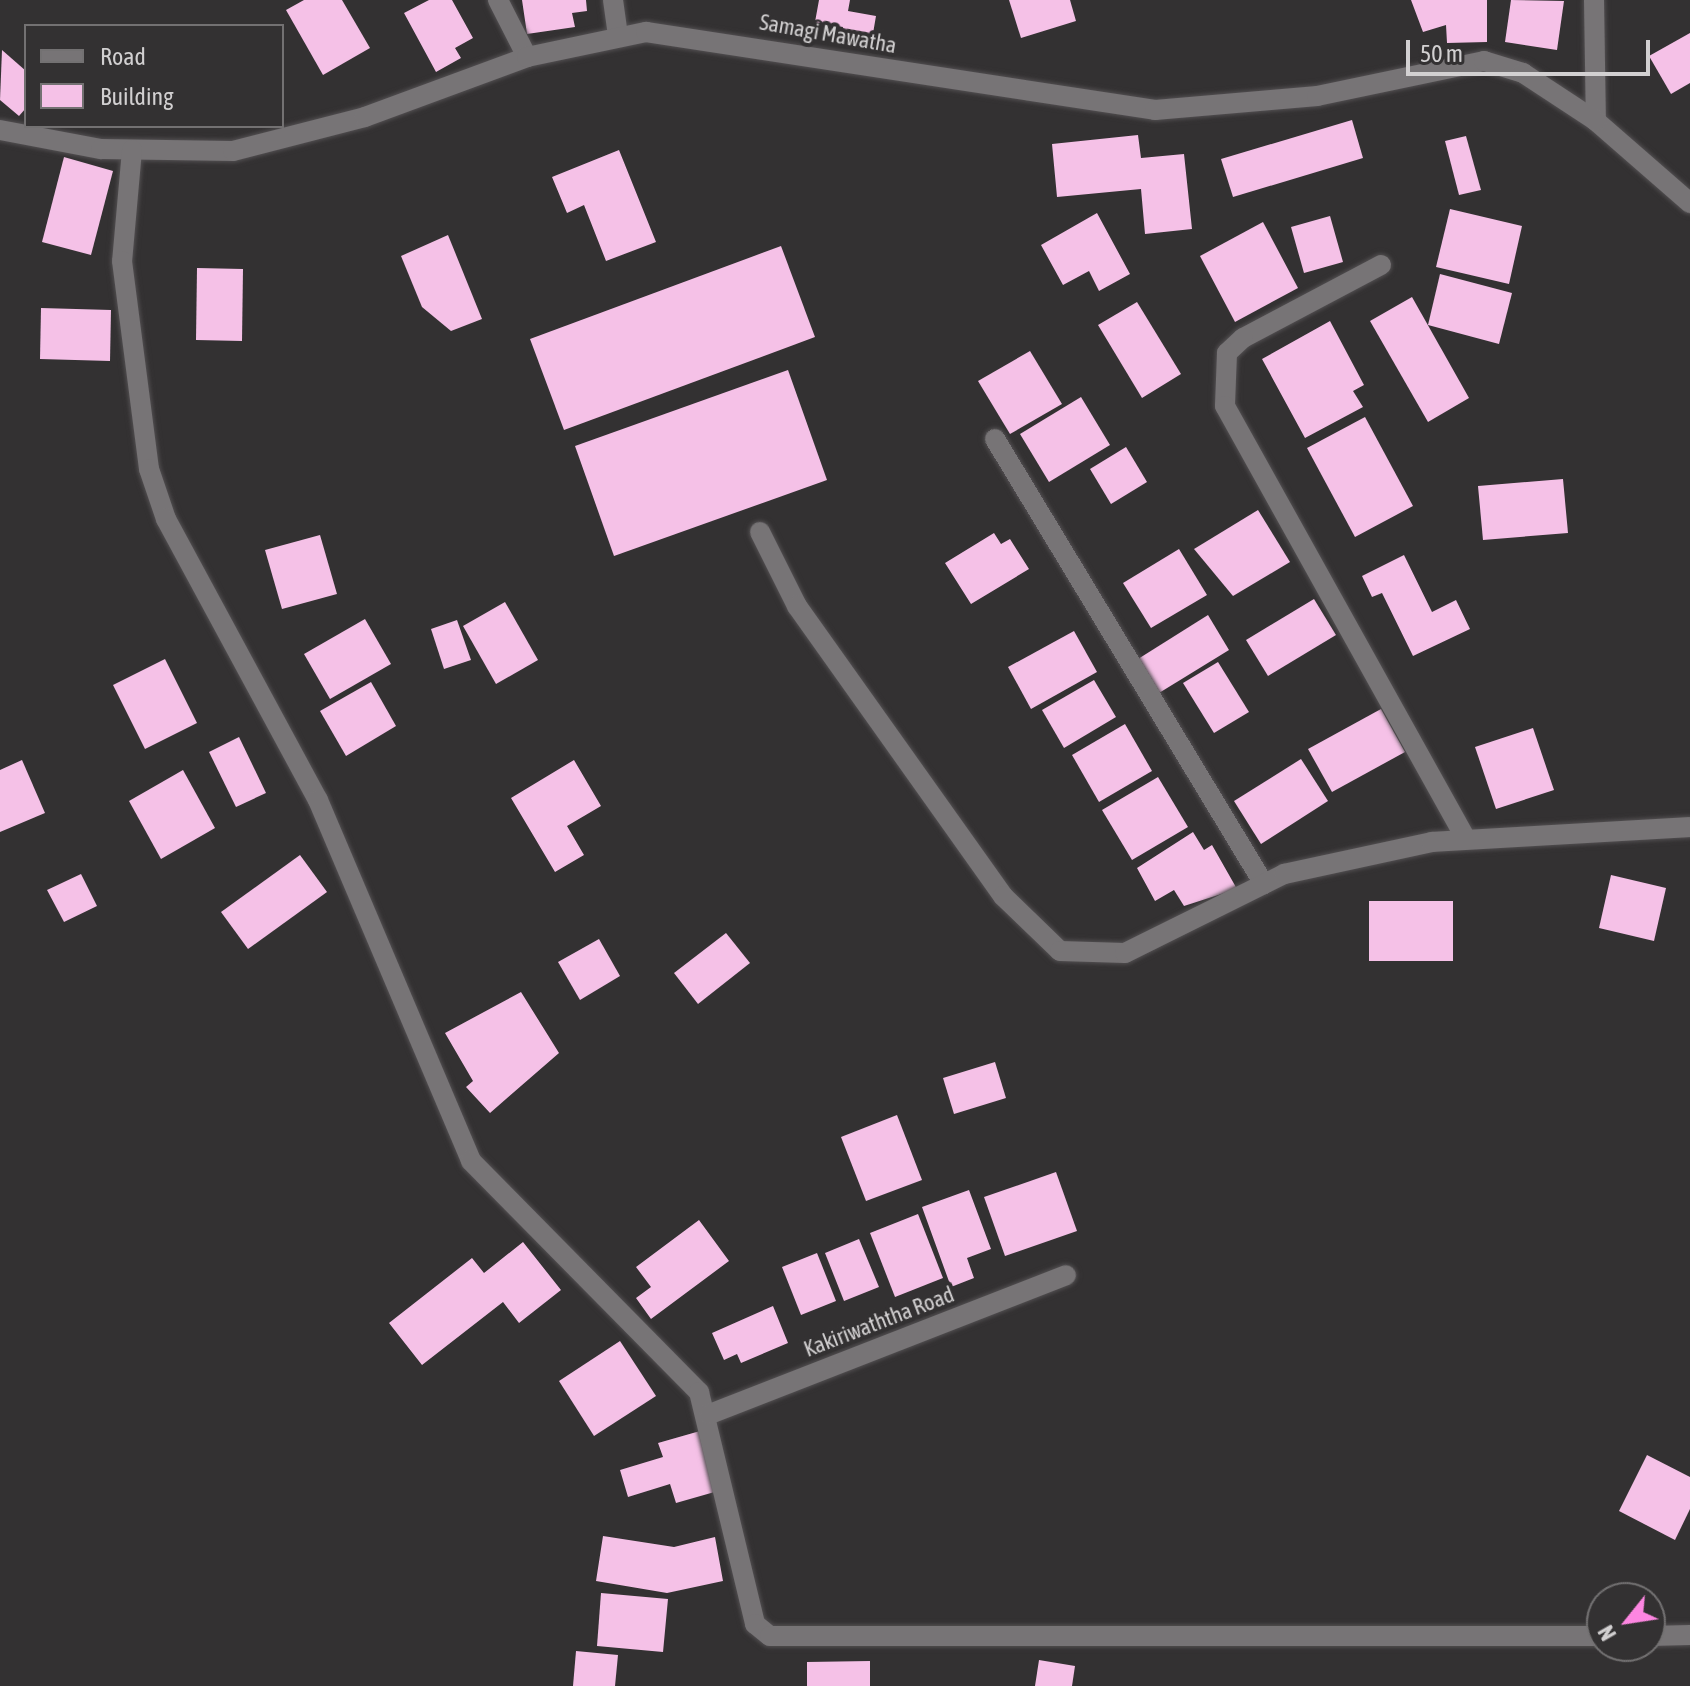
<!DOCTYPE html>
<style>
body{margin:0}
#map{position:relative;width:1690px;height:1686px;overflow:hidden;background:#333132;font-family:"Asap Condensed",sans-serif}
div>[style]{position:absolute}
[style*='--x']{left:calc(var(--x)*1px);top:calc(var(--y)*1px);width:calc(var(--w)*1px);rotate:calc(var(--a)*1deg)}
.building>*{inset:0;background:#f5c1e7}
.roads{filter:drop-shadow(0 0 2px #524f51) drop-shadow(0 0 2px #524f51)}
.minor>*{height:20px;margin:-10px;padding:0 10px;transform-origin:10px;border-radius:10px;background:#777476}
span{translate:-50% -50%;white-space:nowrap;text-align:center;line-height:1.15;-webkit-text-stroke:8px #333132;paint-order:stroke}
.street-label{font-size:22px;color:#d2d0d1}
.legend{position:absolute;left:24px;top:24px;width:260px;height:104px;box-sizing:border-box;background:#333132;border:2px solid #737172;margin:0;padding:10px 14px;list-style:none;font-size:24px;color:#d2d0d1}
.legend li{display:flex;align-items:center;gap:16px;height:40px}
.legend b{width:40px;border:2px solid #737172}
.north{position:absolute;left:1586px;top:1582px;width:80px;height:80px;box-sizing:border-box;background:#333132;border:2px solid #737172;border-radius:50%;rotate:240deg;font-size:22px;font-weight:700;line-height:32px;text-align:center;color:#d2d0d1}
.north::after{content:'';display:block;margin:auto;width:28px;height:36px;background:#fd86e1;clip-path:polygon(50% 0,100% 100%,50% 72%,0 100%)}
.scale{position:absolute;left:1406px;top:40px;width:244px;height:36px;box-sizing:border-box;border:4px solid #d2d0d1;border-top:0;padding-left:10px;font-size:24px;line-height:28px;white-space:nowrap;color:#d2d0d1;-webkit-text-stroke:6px #333132;paint-order:stroke}
</style>
<div id="map">
<div class="building">
<i style="clip-path:polygon(304px 0,342px 0,370px 48px,323px 75px,286px 10px)"></i>
<i style="clip-path:polygon(429px 0,452px 0,473px 38px,455px 48px,461px 58px,436px 72px,404px 13px)"></i>
<i style="clip-path:polygon(522px 0,586px 0,587px 11px,572px 13px,575px 27px,527px 34px)"></i>
<i style="clip-path:polygon(819px 0,850px 0,848px 11px,876px 16px,870px 51px,840px 46px,843px 27px,815px 22px)"></i>
<i style="clip-path:polygon(1009px 0,1070px 0,1076px 21px,1021px 38px)"></i>
<i style="clip-path:polygon(1411px 0,1487px 0,1487px 42px,1447px 43px,1446px 25px,1423px 32px)"></i>
<i style="clip-path:polygon(1511px 0,1564px 1px,1557px 50px,1505px 42px)"></i>
<i style="clip-path:polygon(1690px 33px,1690px 83px,1671px 94px,1649px 56px)"></i>
<i style="clip-path:polygon(2px 50px,26px 71px,26px 108px,19px 116px,0 100px)"></i>
<i style="clip-path:polygon(1352px 120px,1363px 158px,1233px 197px,1221px 159px)"></i>
<i style="clip-path:polygon(1138px 135px,1141px 158px,1184px 154px,1192px 229px,1145px 234px,1141px 189px,1057px 197px,1052px 144px)"></i>
<i style="clip-path:polygon(1466px 136px,1481px 190px,1459px 195px,1445px 141px)"></i>
<i style="clip-path:polygon(619px 150px,656px 242px,606px 261px,584px 205px,567px 213px,552px 177px)"></i>
<i style="clip-path:polygon(64px 157px,113px 171px,91px 255px,42px 242px)"></i>
<i style="clip-path:polygon(1450px 209px,1522px 226px,1509px 284px,1436px 267px)"></i>
<i style="clip-path:polygon(1097px 213px,1130px 274px,1099px 291px,1089px 271px,1063px 285px,1041px 245px)"></i>
<i style="clip-path:polygon(1330px 216px,1343px 262px,1304px 273px,1291px 227px)"></i>
<i style="clip-path:polygon(1263px 222px,1298px 288px,1235px 322px,1200px 256px)"></i>
<i style="clip-path:polygon(448px 235px,482px 319px,451px 331px,422px 307px,401px 256px)"></i>
<i style="clip-path:polygon(781px 246px,815px 337px,564px 430px,530px 339px)"></i>
<i style="clip-path:polygon(197px 268px,243px 269px,242px 341px,196px 340px)"></i>
<i style="clip-path:polygon(1440px 274px,1512px 293px,1499px 344px,1428px 325px)"></i>
<i style="clip-path:polygon(1412px 297px,1469px 398px,1428px 422px,1370px 321px)"></i>
<i style="clip-path:polygon(1137px 302px,1181px 374px,1142px 398px,1098px 325px)"></i>
<i style="clip-path:polygon(41px 308px,111px 310px,110px 361px,40px 359px)"></i>
<i style="clip-path:polygon(1330px 321px,1364px 385px,1353px 391px,1363px 407px,1305px 438px,1262px 359px)"></i>
<i style="clip-path:polygon(1030px 351px,1062px 404px,1010px 434px,978px 381px)"></i>
<i style="clip-path:polygon(788px 370px,827px 480px,614px 556px,575px 446px)"></i>
<i style="clip-path:polygon(1081px 397px,1110px 445px,1049px 482px,1020px 434px)"></i>
<i style="clip-path:polygon(1365px 417px,1413px 506px,1355px 537px,1307px 448px)"></i>
<i style="clip-path:polygon(1126px 447px,1147px 482px,1111px 504px,1090px 469px)"></i>
<i style="clip-path:polygon(1563px 479px,1568px 533px,1483px 540px,1478px 486px)"></i>
<i style="clip-path:polygon(1258px 510px,1290px 562px,1233px 596px,1194px 549px)"></i>
<i style="clip-path:polygon(994px 533px,1001px 544px,1010px 539px,1029px 569px,971px 604px,945px 563px)"></i>
<i style="clip-path:polygon(320px 535px,337px 594px,282px 609px,265px 550px)"></i>
<i style="clip-path:polygon(1179px 549px,1207px 595px,1151px 628px,1123px 583px)"></i>
<i style="clip-path:polygon(1404px 555px,1432px 612px,1456px 600px,1470px 629px,1413px 656px,1382px 593px,1372px 597px,1362px 576px)"></i>
<i style="clip-path:polygon(1314px 599px,1336px 635px,1268px 676px,1246px 640px)"></i>
<i style="clip-path:polygon(505px 602px,538px 660px,496px 684px,463px 626px)"></i>
<i style="clip-path:polygon(1208px 615px,1229px 650px,1159px 693px,1138px 659px)"></i>
<i style="clip-path:polygon(365px 619px,391px 664px,330px 699px,304px 654px)"></i>
<i style="clip-path:polygon(457px 620px,471px 660px,444px 669px,431px 629px)"></i>
<i style="clip-path:polygon(1074px 631px,1097px 672px,1031px 709px,1008px 667px)"></i>
<i style="clip-path:polygon(165px 659px,197px 723px,145px 749px,113px 685px)"></i>
<i style="clip-path:polygon(1218px 662px,1249px 712px,1214px 733px,1183px 683px)"></i>
<i style="clip-path:polygon(1094px 680px,1116px 717px,1064px 748px,1042px 710px)"></i>
<i style="clip-path:polygon(371px 682px,396px 726px,346px 756px,320px 711px)"></i>
<i style="clip-path:polygon(1381px 709px,1405px 752px,1332px 792px,1308px 749px)"></i>
<i style="clip-path:polygon(1125px 724px,1152px 771px,1099px 802px,1072px 755px)"></i>
<i style="clip-path:polygon(1533px 728px,1554px 790px,1496px 809px,1475px 747px)"></i>
<i style="clip-path:polygon(239px 737px,266px 793px,236px 807px,209px 752px)"></i>
<i style="clip-path:polygon(1301px 759px,1328px 801px,1261px 844px,1234px 801px)"></i>
<i style="clip-path:polygon(22px 760px,45px 813px,0 832px,0 770px)"></i>
<i style="clip-path:polygon(574px 760px,601px 806px,567px 826px,584px 855px,555px 872px,511px 798px)"></i>
<i style="clip-path:polygon(183px 770px,215px 828px,161px 859px,129px 801px)"></i>
<i style="clip-path:polygon(1158px 777px,1188px 827px,1132px 860px,1102px 810px)"></i>
<i style="clip-path:polygon(1193px 832px,1204px 850px,1212px 845px,1237px 889px,1184px 906px,1174px 890px,1155px 901px,1137px 868px)"></i>
<i style="clip-path:polygon(300px 855px,327px 892px,248px 949px,221px 912px)"></i>
<i style="clip-path:polygon(81px 874px,97px 906px,64px 922px,47px 890px)"></i>
<i style="clip-path:polygon(1611px 875px,1666px 888px,1654px 941px,1599px 928px)"></i>
<i style="clip-path:polygon(1369px 901px,1453px 901px,1453px 961px,1369px 961px)"></i>
<i style="clip-path:polygon(726px 933px,750px 963px,698px 1004px,674px 973px)"></i>
<i style="clip-path:polygon(599px 939px,620px 976px,580px 1000px,558px 962px)"></i>
<i style="clip-path:polygon(521px 992px,559px 1053px,490px 1113px,466px 1087px,473px 1081px,445px 1033px)"></i>
<i style="clip-path:polygon(995px 1062px,1006px 1098px,954px 1114px,943px 1078px)"></i>
<i style="clip-path:polygon(897px 1115px,922px 1180px,866px 1201px,841px 1137px)"></i>
<i style="clip-path:polygon(1056px 1172px,1077px 1231px,1005px 1256px,984px 1197px)"></i>
<i style="clip-path:polygon(969px 1190px,991px 1249px,967px 1258px,974px 1278px,951px 1287px,922px 1207px)"></i>
<i style="clip-path:polygon(918px 1214px,943px 1278px,895px 1297px,870px 1233px)"></i>
<i style="clip-path:polygon(699px 1220px,729px 1261px,651px 1319px,636px 1298px,651px 1287px,636px 1267px)"></i>
<i style="clip-path:polygon(859px 1239px,879px 1287px,844px 1301px,825px 1253px)"></i>
<i style="clip-path:polygon(523px 1242px,561px 1290px,519px 1323px,503px 1302px,422px 1365px,389px 1323px,472px 1258px,484px 1273px)"></i>
<i style="clip-path:polygon(817px 1253px,836px 1301px,801px 1315px,782px 1267px)"></i>
<i style="clip-path:polygon(773px 1306px,788px 1343px,741px 1363px,737px 1354px,724px 1360px,712px 1333px)"></i>
<i style="clip-path:polygon(620px 1341px,656px 1396px,594px 1436px,559px 1381px)"></i>
<i style="clip-path:polygon(700px 1431px,718px 1491px,676px 1503px,670px 1484px,628px 1497px,620px 1470px,663px 1457px,658px 1443px)"></i>
<i style="clip-path:polygon(1647px 1455px,1690px 1477px,1690px 1509px,1675px 1540px,1619px 1511px)"></i>
<i style="clip-path:polygon(603px 1536px,674px 1547px,715px 1537px,723px 1581px,667px 1593px,596px 1581px)"></i>
<i style="clip-path:polygon(601px 1593px,668px 1599px,663px 1652px,597px 1646px)"></i>
<i style="clip-path:polygon(576px 1651px,618px 1655px,615px 1686px,573px 1686px)"></i>
<i style="clip-path:polygon(1039px 1660px,1075px 1666px,1072px 1686px,1035px 1686px)"></i>
<i style="clip-path:polygon(870px 1661px,870px 1686px,807px 1686px,807px 1662px)"></i>
</div>
<div class="roads">
<div class="minor">
<i style="--x:498;--y:0;--w:64;--a:63"></i>
<i style="--x:613;--y:0;--w:37;--a:82"></i>
<i style="--x:1594;--y:0;--w:121;--a:89.1"></i>
<i style="--x:1596;--y:121;--w:125;--a:41.1"></i>
<i style="--x:0;--y:130;--w:103;--a:10.7"></i>
<i style="--x:101;--y:149;--w:132;--a:0.9"></i>
<i style="--x:233;--y:151;--w:136;--a:-14.4"></i>
<i style="--x:365;--y:117;--w:173;--a:-20.3"></i>
<i style="--x:527;--y:57;--w:122;--a:-11.9"></i>
<i style="--x:646;--y:32;--w:515;--a:8.71"></i>
<i style="--x:1155;--y:110;--w:163;--a:-4.9"></i>
<i style="--x:1317;--y:96;--w:171;--a:-11.8"></i>
<i style="--x:1484;--y:61;--w:41;--a:17.1"></i>
<i style="--x:1523;--y:73;--w:87;--a:33.3"></i>
<i style="--x:132;--y:150;--w:111;--a:95.1"></i>
<i style="--x:122;--y:261;--w:210;--a:82.6"></i>
<i style="--x:149;--y:469;--w:53;--a:71.2"></i>
<i style="--x:166;--y:519;--w:319;--a:61.6"></i>
<i style="--x:318;--y:800;--w:392;--a:67"></i>
<i style="--x:471;--y:1161;--w:325;--a:45.4"></i>
<i style="--x:699;--y:1392;--w:239;--a:76.4"></i>
<i style="--x:755;--y:1624;--w:19;--a:39"></i>
<i style="--x:770;--y:1636;--w:832;--a:0"></i>
<i style="--x:1381;--y:265;--w:156;--a:152.1"></i>
<i style="--x:1243;--y:338;--w:22;--a:137"></i>
<i style="--x:1227;--y:353;--w:53;--a:92.2"></i>
<i style="--x:1225;--y:406;--w:496;--a:60.9"></i>
<i style="--x:995;--y:439;--w:520;--a:58.85"></i>
<i style="--x:760;--y:532;--w:83;--a:63.4"></i>
<i style="--x:797;--y:606;--w:356;--a:54.6"></i>
<i style="--x:1003;--y:896;--w:79;--a:44"></i>
<i style="--x:1060;--y:951;--w:65;--a:1.8"></i>
<i style="--x:1125;--y:953;--w:178;--a:-26.4"></i>
<i style="--x:1284;--y:874;--w:151;--a:-12.2"></i>
<i style="--x:1432;--y:842;--w:258;--a:-3.3"></i>
<i style="--x:710;--y:1414;--w:382;--a:-21.3"></i>
<i style="--x:1650;--y:1636;--w:40;--a:-1.4"></i>
</div>
</div>
<div class="street-label">
<span style="left:828px;top:34px;rotate:10deg">Samagi Mawatha</span>
<span style="left:879px;top:1322px;rotate:-21deg">Kakiriwaththa Road</span>
</div>
<ul class="legend">
<li><b style="height:10px;background:#777476"></b>Road</li>
<li><b style="height:22px;background:#f5c1e7"></b>Building</li>
</ul>
<div class="north">N</div>
<div class="scale">50 m</div>
</div>
